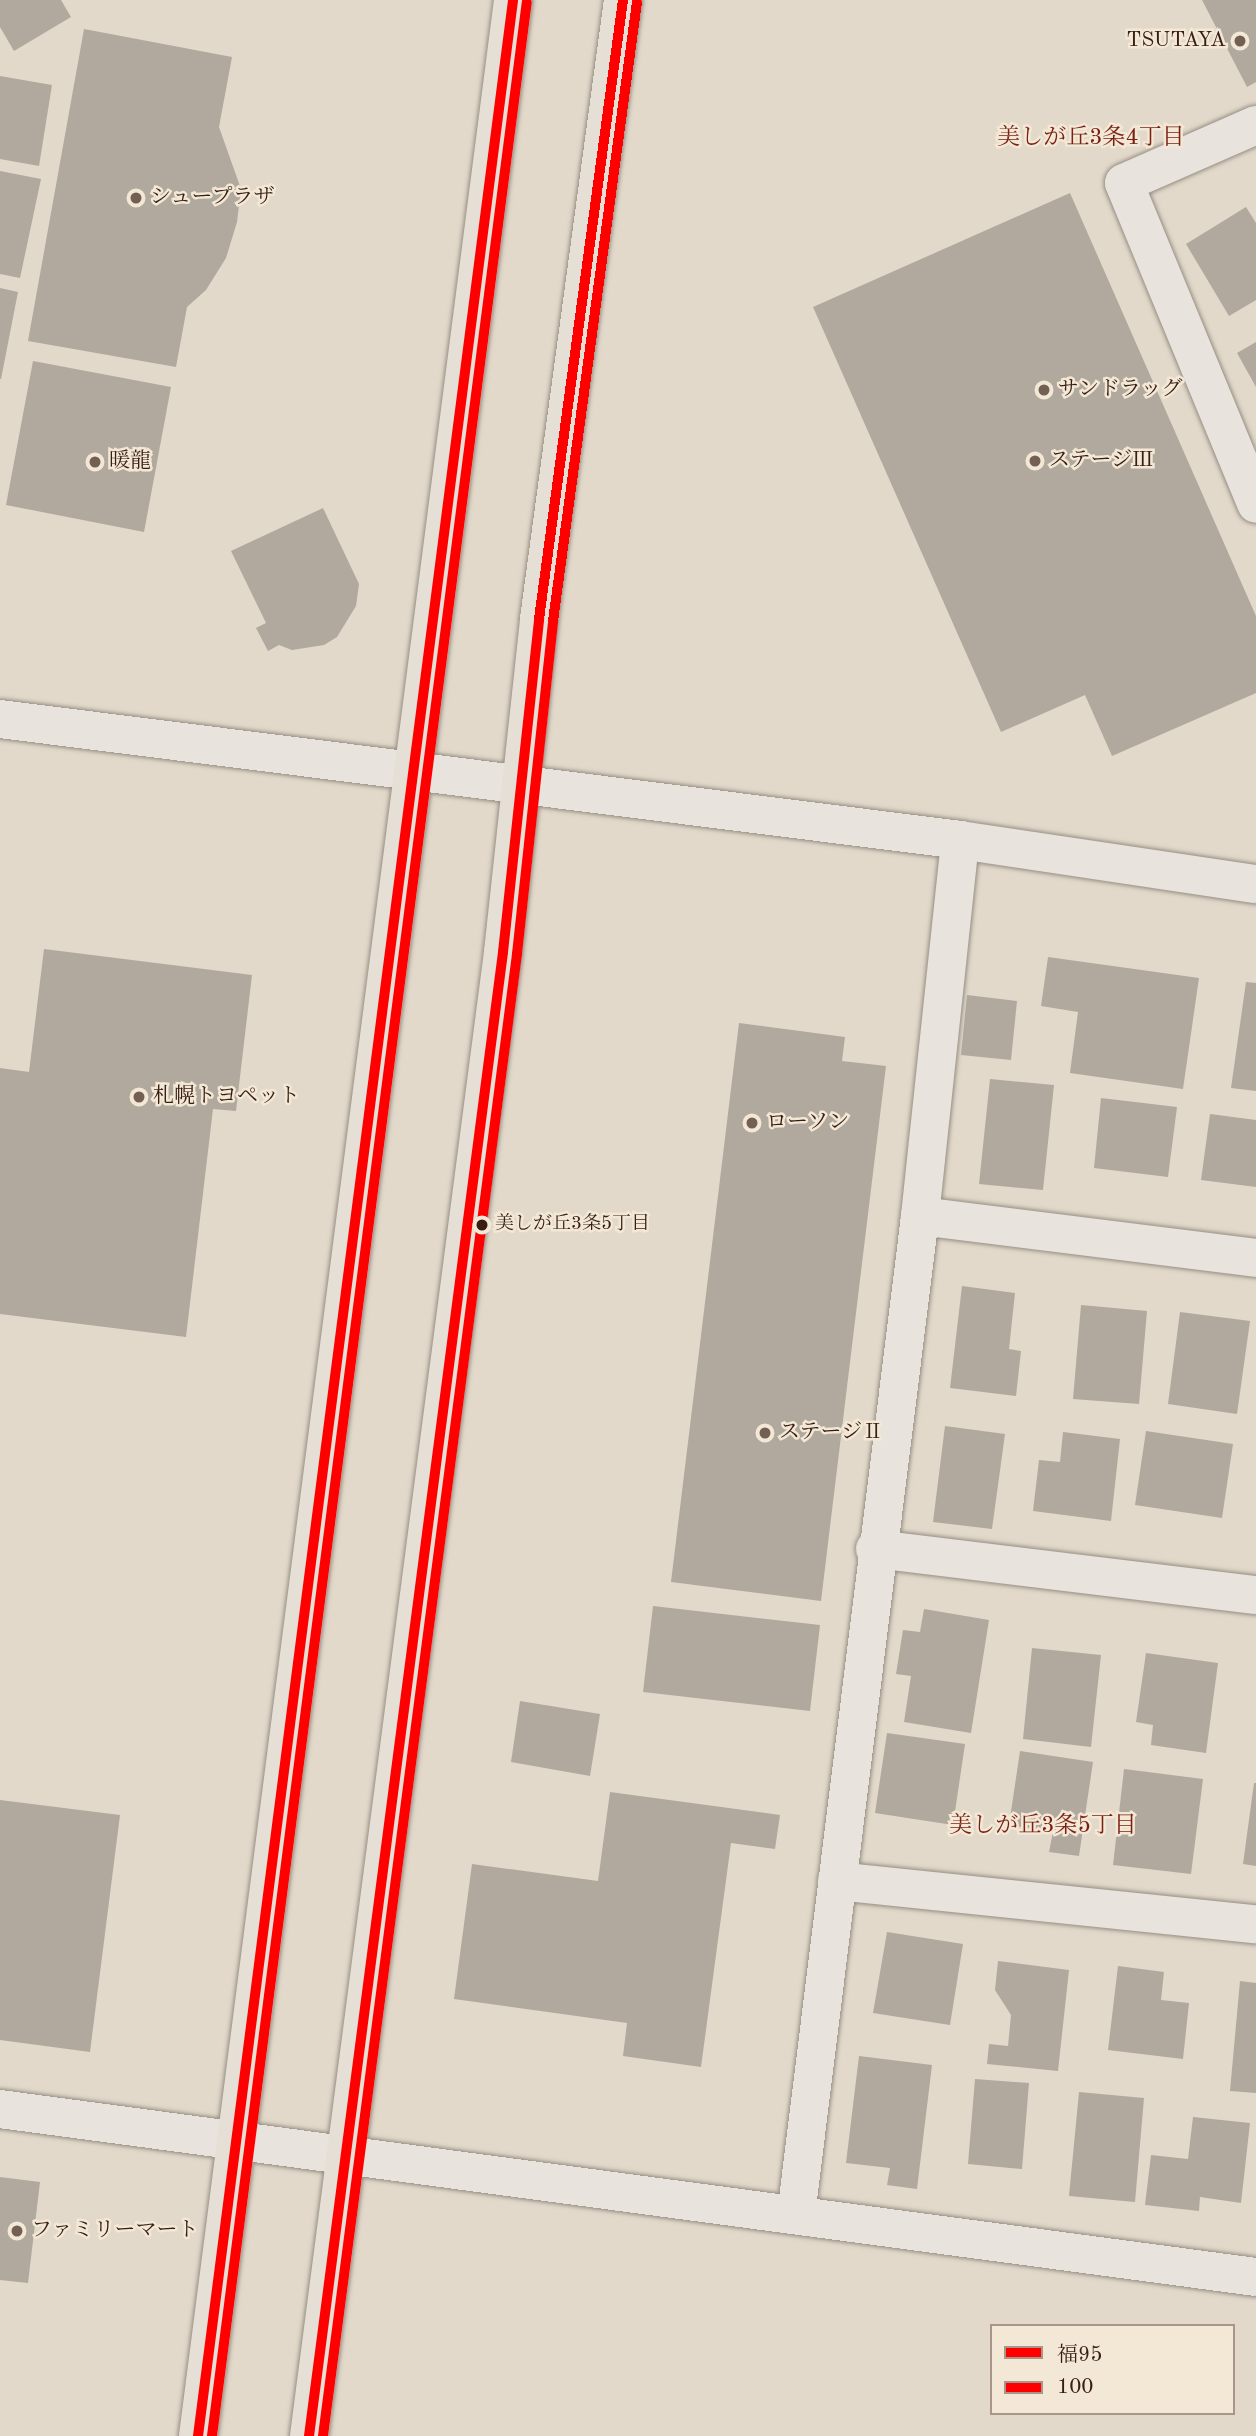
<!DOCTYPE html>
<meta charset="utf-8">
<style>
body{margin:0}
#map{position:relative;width:1256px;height:2436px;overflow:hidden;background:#e2d9ca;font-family:"Old Standard TT","Noto Serif JP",serif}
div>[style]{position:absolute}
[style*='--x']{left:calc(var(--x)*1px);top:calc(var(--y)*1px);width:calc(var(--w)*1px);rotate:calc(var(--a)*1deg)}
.building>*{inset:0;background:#b1a99e}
.roads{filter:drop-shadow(0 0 2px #968e84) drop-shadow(0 0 2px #968e84)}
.street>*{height:38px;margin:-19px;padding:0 19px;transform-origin:19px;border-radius:19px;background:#e8e3dc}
.secondary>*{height:38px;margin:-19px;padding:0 19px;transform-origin:19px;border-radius:19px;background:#e8e3dc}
.primary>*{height:38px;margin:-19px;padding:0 19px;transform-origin:19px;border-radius:19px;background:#e5dfd6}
.bus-1>*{height:10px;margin:-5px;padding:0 5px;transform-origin:5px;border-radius:5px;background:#f00}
.bus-2>*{height:10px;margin:-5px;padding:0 5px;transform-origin:5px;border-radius:5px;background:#f00}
.dots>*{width:19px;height:19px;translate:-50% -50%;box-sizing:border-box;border:4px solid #f3e8d5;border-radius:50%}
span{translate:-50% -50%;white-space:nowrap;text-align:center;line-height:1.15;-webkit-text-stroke:5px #f3e8d5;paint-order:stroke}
.bus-label{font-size:19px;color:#371d14}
.left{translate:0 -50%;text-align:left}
.poi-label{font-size:21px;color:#371d14}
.right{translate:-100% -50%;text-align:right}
.neighbourhood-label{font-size:23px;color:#7a1f14}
.legend{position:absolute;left:990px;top:2324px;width:245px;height:91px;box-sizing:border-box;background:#f3e8d5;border:2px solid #a89788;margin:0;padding:9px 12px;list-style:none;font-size:21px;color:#371d14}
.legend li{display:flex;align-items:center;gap:14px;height:35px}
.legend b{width:35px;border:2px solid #a89788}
</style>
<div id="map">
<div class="building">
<i style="clip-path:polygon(0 0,61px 0,71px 17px,14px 51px,0 27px)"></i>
<i style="clip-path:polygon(1202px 0,1256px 0,1256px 82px,1247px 87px)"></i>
<i style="clip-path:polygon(84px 29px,232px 57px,219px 127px,241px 189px,237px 222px,226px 258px,206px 290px,187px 307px,176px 367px,28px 341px)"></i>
<i style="clip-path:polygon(0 76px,52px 85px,39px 166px,0 159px)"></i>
<i style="clip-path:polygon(0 171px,41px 179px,20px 278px,0 274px)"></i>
<i style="clip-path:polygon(1070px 193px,1256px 616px,1256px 693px,1112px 756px,1085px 695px,1001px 732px,813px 307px)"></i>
<i style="clip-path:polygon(1246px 207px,1256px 223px,1256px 300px,1229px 316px,1186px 244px)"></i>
<i style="clip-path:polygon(0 288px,18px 292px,1px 379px,0 379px)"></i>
<i style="clip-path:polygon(1256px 342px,1256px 387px,1237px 353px)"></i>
<i style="clip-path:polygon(33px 361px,171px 387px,144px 532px,6px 505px)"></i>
<i style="clip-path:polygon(323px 508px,359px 584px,356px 606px,337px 637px,324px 645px,292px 650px,279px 645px,268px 651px,256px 628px,266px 623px,231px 551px)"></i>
<i style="clip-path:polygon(44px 949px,252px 975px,236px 1111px,213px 1109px,186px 1337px,0 1314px,0 1068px,29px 1072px)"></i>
<i style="clip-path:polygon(1048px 957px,1199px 978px,1183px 1089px,1070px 1073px,1078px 1012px,1041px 1006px)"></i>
<i style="clip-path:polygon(1246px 982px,1256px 983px,1256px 1091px,1231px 1088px)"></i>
<i style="clip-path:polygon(967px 995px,1017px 1001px,1011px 1060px,961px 1055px)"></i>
<i style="clip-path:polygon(739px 1023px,845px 1037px,842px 1061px,886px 1066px,821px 1601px,671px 1582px)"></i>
<i style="clip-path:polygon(990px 1079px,1054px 1085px,1043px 1190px,979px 1184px)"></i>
<i style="clip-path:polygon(1101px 1098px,1177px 1107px,1168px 1177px,1094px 1168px)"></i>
<i style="clip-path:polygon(1210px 1114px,1256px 1120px,1256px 1187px,1201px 1180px)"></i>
<i style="clip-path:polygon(962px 1286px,1015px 1293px,1009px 1349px,1021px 1351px,1016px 1396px,950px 1388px)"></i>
<i style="clip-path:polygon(1081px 1305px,1147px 1311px,1139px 1404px,1073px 1399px)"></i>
<i style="clip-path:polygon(1180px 1312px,1250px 1321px,1237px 1414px,1168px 1404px)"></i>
<i style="clip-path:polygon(945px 1426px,1005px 1434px,992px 1529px,933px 1522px)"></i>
<i style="clip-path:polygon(1146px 1431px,1233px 1444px,1222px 1518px,1135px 1505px)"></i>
<i style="clip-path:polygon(1063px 1432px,1120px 1439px,1111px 1521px,1033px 1511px,1039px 1460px,1060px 1462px)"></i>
<i style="clip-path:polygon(653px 1606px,820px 1625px,810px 1711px,643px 1692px)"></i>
<i style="clip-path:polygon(924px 1609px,989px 1620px,971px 1733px,904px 1722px,911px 1676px,896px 1674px,903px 1630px,920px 1632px)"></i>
<i style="clip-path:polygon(1032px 1648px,1101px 1655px,1091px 1747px,1023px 1739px)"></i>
<i style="clip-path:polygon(1146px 1653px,1218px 1663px,1206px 1753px,1151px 1745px,1153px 1725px,1136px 1722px)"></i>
<i style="clip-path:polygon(520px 1701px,600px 1714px,590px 1776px,511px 1762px)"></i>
<i style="clip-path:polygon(887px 1733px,965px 1744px,953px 1825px,875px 1813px)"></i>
<i style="clip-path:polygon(1020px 1751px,1093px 1762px,1079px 1856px,1049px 1852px,1053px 1832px,1009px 1825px)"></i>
<i style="clip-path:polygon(1124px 1769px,1203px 1779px,1191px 1874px,1113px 1865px)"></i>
<i style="clip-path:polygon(1254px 1783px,1256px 1783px,1256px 1866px,1243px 1864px)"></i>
<i style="clip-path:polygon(610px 1792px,780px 1815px,775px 1849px,731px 1843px,701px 2067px,623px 2056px,627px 2023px,454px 1999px,472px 1864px,598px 1881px)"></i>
<i style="clip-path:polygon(0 1800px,120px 1815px,90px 2052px,0 2040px)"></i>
<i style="clip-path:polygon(887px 1932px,963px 1944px,950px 2025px,873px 2013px)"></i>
<i style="clip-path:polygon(998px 1961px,1069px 1970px,1058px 2071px,987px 2064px,989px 2044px,1008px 2046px,1011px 2015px,995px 1990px)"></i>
<i style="clip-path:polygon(1118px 1966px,1164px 1972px,1161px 2000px,1189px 2003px,1183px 2059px,1108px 2050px)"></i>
<i style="clip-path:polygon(1240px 1981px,1256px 1983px,1256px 2093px,1230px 2091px)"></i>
<i style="clip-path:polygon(859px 2056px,932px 2065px,917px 2189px,887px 2185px,890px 2168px,846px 2163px)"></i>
<i style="clip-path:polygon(975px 2079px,1029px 2083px,1022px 2169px,968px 2164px)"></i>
<i style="clip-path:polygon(1079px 2092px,1144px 2098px,1135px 2202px,1069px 2196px)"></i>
<i style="clip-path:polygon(1193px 2117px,1250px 2123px,1241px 2203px,1200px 2197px,1199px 2211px,1145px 2205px,1151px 2155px,1188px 2159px)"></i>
<i style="clip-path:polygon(0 2177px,40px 2182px,28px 2283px,0 2280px)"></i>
</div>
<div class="roads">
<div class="street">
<i style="--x:1256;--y:125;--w:144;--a:156.3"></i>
<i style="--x:1124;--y:183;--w:347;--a:67.6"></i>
<i style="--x:920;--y:1216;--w:339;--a:7.1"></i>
<i style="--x:875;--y:1549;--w:384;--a:6.9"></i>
<i style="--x:837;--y:1881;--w:421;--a:5.9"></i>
<i style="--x:0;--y:2109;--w:1267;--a:7.62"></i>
<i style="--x:796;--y:2215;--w:1007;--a:-82.92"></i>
<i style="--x:920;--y:1216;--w:378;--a:-83.9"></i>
</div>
<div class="secondary">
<i style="--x:0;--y:719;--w:968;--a:7.18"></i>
<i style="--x:960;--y:840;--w:299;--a:8.5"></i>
</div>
<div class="primary">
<i style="--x:198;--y:2436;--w:2456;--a:-82.63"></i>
<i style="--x:309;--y:2436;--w:1497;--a:-82.55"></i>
<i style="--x:503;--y:952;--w:335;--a:-83.8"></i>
<i style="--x:539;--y:619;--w:625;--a:-82.27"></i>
</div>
</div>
<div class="bus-1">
<i style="--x:198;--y:2436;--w:2456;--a:-82.63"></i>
<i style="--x:309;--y:2436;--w:1497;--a:-82.55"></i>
<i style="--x:503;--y:952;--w:335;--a:-83.8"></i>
<i style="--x:539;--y:619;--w:625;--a:-82.27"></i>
</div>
<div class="bus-2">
<i style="--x:212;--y:2436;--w:2454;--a:-82.63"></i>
<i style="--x:323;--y:2436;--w:1495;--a:-82.54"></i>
<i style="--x:517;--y:954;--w:335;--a:-83.8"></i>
<i style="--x:553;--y:621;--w:625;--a:-82.27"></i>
</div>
<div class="dots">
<i style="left:1240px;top:41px;background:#735f54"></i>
<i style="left:136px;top:198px;background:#735f54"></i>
<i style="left:1044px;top:390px;background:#735f54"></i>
<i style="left:1035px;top:461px;background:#735f54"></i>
<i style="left:95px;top:462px;background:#735f54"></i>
<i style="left:139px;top:1097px;background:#735f54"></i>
<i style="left:752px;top:1123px;background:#735f54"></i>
<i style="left:482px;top:1225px;background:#371d14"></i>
<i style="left:765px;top:1433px;background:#735f54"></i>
<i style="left:17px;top:2231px;background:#735f54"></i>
</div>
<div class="bus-label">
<span class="left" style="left:495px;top:1225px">美しが丘3条5丁目</span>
</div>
<div class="poi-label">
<span class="right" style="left:1226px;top:41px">TSUTAYA</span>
<span class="left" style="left:150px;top:198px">シュープラザ</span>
<span class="left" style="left:1058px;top:390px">サンドラッグ</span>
<span class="left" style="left:1049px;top:461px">ステージⅢ</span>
<span class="left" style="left:109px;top:462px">暖龍</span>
<span class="left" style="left:153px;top:1097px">札幌トヨペット</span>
<span class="left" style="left:766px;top:1123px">ローソン</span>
<span class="left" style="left:779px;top:1433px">ステージⅡ</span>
<span class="left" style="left:31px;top:2231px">ファミリーマート</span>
</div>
<div class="neighbourhood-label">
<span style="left:1091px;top:138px">美しが丘3条4丁目</span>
<span style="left:1043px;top:1826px">美しが丘3条5丁目</span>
</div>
<ul class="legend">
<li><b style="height:9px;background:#f00"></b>福95</li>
<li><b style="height:9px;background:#f00"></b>100</li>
</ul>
</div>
